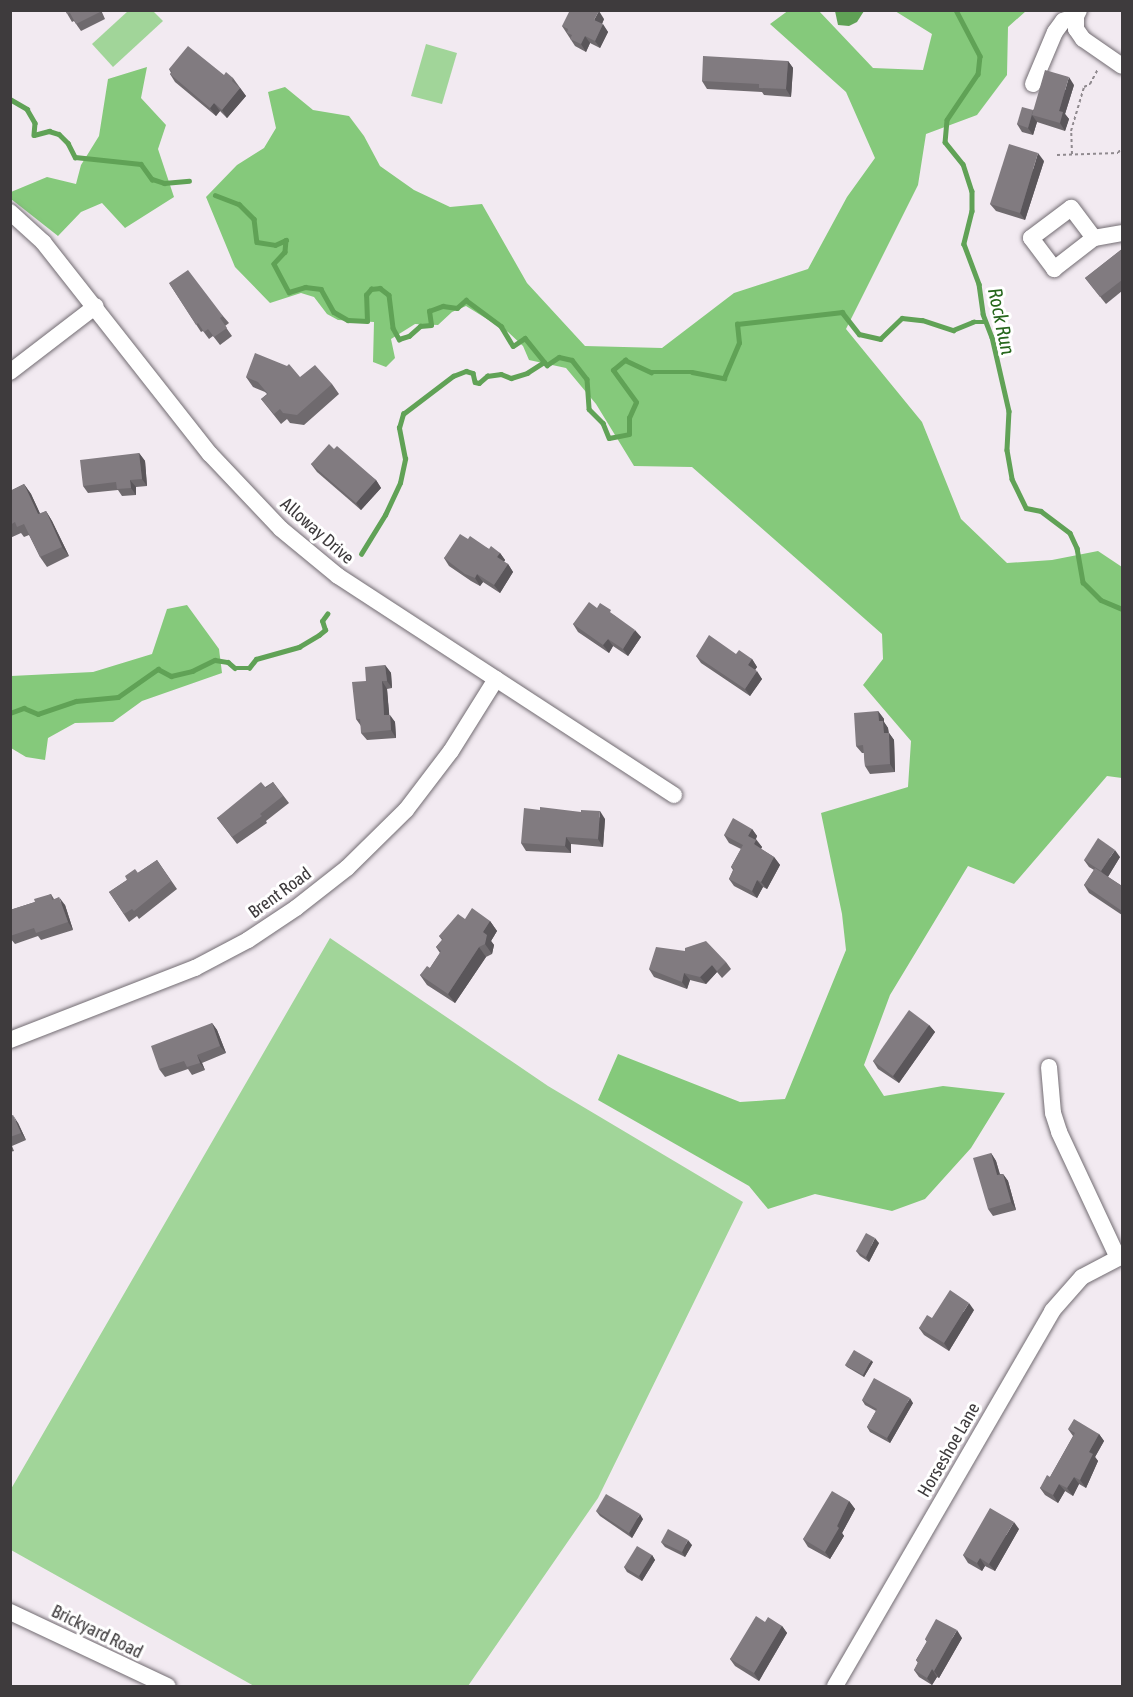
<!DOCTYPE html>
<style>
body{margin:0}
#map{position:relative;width:1133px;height:1697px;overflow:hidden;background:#f2eaf1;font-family:"Asap Condensed",sans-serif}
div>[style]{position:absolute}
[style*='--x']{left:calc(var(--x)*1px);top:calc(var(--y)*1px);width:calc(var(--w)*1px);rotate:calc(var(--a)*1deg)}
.green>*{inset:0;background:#a1d599}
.forest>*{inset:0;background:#85c97b}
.water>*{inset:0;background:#60a256}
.stream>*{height:4.5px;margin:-2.25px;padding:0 2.25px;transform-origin:2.25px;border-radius:2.25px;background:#60a256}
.path>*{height:2px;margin-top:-1px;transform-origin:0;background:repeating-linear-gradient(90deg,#908a8f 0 3px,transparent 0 6px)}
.roads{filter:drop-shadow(0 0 2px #726c72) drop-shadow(0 0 2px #726c72)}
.minor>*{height:16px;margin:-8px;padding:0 8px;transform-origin:8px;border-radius:8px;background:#fff}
.wall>*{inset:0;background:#6f6a6e}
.shaded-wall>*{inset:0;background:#5a565a}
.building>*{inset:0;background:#817b80}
span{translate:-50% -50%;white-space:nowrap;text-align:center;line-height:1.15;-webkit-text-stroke:6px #fff;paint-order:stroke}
.street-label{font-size:18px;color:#3e3b3d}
.water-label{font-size:20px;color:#27671d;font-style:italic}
.frame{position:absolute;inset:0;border:12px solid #3e3b3d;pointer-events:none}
</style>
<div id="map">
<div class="green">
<i style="clip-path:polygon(128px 11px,153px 11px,163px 21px,113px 67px,92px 44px)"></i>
<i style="clip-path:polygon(426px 44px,457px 53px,442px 104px,411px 96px)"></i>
<i style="clip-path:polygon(330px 938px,548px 1086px,743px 1202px,598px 1498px,468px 1686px,254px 1686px,11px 1550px,11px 1489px)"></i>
</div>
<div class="forest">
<i style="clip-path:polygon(789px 10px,819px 11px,873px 68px,923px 70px,932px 34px,895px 11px,1026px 11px,1008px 27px,1007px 75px,977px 115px,926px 134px,918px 185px,846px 329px,922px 422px,961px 519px,1007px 563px,1052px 560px,1098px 551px,1122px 567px,1122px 778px,1107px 776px,1014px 884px,968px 866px,890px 995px,864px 1065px,884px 1096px,943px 1086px,1005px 1093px,971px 1148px,925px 1199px,892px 1211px,815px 1194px,768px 1209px,749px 1186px,598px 1100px,618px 1054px,740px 1102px,785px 1099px,846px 950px,842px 914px,821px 813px,908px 787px,911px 741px,863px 685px,883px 659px,882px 634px,692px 467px,634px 466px,596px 404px,566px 368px,529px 360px,523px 346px,508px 332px,466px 306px,452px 312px,438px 325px,415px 324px,391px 339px,395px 358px,386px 367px,373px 362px,374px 322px,338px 320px,327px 314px,314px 297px,301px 293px,270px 303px,235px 267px,206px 197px,237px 165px,264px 148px,276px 128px,268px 92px,285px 87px,313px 110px,349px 116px,364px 136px,380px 166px,414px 190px,450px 207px,482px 204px,527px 283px,585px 346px,662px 348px,734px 293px,808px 269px,847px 197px,875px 158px,846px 92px,770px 24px)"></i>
<i style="clip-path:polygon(147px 67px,141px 98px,166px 125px,158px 149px,174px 197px,125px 228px,102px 203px,81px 212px,58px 236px,11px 199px,11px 192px,47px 177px,76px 184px,81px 165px,99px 136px,108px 79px)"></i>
<i style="clip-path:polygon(187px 605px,219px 649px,222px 673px,142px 701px,113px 722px,75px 723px,48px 738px,45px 760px,26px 757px,11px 748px,11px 676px,93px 672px,152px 654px,167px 609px)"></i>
</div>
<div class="water">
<i style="clip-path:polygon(835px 11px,835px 10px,864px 11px,857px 22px,849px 26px,838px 25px)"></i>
</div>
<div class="stream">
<i style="--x:956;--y:10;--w:52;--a:62.4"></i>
<i style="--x:980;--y:56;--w:18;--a:96"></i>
<i style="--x:978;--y:74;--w:55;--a:124"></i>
<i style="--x:947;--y:120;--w:22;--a:95"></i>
<i style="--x:945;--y:142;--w:28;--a:51"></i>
<i style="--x:963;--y:164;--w:28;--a:72"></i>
<i style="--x:972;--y:191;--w:20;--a:90"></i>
<i style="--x:972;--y:211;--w:34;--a:104"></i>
<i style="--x:964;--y:244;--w:43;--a:69.4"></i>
<i style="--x:979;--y:284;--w:30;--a:82"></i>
<i style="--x:983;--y:314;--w:25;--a:69"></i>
<i style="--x:992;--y:337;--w:76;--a:77.1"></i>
<i style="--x:1009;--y:411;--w:39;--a:93"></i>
<i style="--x:1007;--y:450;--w:29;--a:80"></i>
<i style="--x:1012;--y:479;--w:32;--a:64"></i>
<i style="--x:1026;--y:508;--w:15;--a:11"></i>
<i style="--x:1041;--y:511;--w:36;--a:37"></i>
<i style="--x:1070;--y:533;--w:17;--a:65"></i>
<i style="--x:1077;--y:548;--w:35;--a:80"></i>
<i style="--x:1083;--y:582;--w:25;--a:45"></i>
<i style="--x:1101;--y:600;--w:23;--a:23"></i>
<i style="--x:10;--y:99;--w:20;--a:30"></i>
<i style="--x:27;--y:109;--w:16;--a:60"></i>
<i style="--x:35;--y:123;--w:12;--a:95"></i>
<i style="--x:34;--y:135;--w:16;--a:-15"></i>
<i style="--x:49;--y:131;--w:10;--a:17"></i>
<i style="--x:59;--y:134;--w:13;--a:45"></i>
<i style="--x:68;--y:143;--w:16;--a:63"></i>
<i style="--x:75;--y:157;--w:66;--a:6.1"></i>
<i style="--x:141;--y:164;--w:19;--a:54"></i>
<i style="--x:152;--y:179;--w:13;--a:18"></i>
<i style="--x:164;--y:183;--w:25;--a:-5"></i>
<i style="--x:215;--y:195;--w:26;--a:21"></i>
<i style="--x:239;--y:204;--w:21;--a:45"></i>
<i style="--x:254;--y:219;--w:23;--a:83"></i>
<i style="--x:257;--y:242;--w:18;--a:9"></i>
<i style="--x:275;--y:245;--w:12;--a:-24"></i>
<i style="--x:286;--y:240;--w:12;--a:95"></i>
<i style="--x:285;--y:252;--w:16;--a:133"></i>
<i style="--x:274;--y:264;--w:32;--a:62"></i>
<i style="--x:289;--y:292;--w:17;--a:-17"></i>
<i style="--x:305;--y:287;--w:16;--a:7"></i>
<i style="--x:321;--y:289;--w:26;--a:61"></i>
<i style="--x:334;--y:312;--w:16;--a:30"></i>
<i style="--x:348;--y:320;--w:19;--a:3"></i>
<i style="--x:367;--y:321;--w:26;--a:-92"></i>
<i style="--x:366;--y:295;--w:8;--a:-50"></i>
<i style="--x:371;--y:289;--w:9;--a:-6"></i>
<i style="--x:380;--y:288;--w:11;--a:38"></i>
<i style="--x:389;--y:295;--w:33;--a:83"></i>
<i style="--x:393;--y:328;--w:13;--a:61"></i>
<i style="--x:399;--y:339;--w:10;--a:-17"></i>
<i style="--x:409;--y:336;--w:15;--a:-42"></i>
<i style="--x:420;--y:326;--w:11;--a:-5"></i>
<i style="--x:431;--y:325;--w:14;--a:-98"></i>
<i style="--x:429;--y:311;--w:15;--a:-20"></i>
<i style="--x:443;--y:306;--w:14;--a:8"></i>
<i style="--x:457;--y:308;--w:12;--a:-42"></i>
<i style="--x:466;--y:300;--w:44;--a:36.6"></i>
<i style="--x:501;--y:326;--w:23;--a:59"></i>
<i style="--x:513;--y:346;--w:14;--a:-34"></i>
<i style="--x:525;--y:338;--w:35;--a:51"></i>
<i style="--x:547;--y:365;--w:14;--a:-34"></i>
<i style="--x:559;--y:357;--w:13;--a:13"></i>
<i style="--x:572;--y:360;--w:24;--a:52"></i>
<i style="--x:587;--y:379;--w:30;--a:86"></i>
<i style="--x:589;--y:409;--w:20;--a:45"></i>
<i style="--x:603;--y:423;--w:16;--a:68"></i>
<i style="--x:609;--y:438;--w:20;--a:-11"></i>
<i style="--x:629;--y:434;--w:16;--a:-90"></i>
<i style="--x:629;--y:418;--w:17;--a:-66"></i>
<i style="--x:636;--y:402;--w:39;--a:-126"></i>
<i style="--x:613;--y:370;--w:16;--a:-40"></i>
<i style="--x:625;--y:360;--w:29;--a:25"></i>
<i style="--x:651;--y:372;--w:41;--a:0"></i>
<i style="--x:692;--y:372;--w:33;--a:11"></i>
<i style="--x:724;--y:378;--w:38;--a:-67"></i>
<i style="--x:739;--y:343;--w:19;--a:-96"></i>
<i style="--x:737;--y:324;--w:106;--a:-6.5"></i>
<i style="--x:842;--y:312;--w:28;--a:52"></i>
<i style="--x:859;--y:334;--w:22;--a:13"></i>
<i style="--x:880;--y:339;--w:30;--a:-44"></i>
<i style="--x:902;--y:318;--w:20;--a:6"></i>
<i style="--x:922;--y:320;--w:33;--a:18"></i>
<i style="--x:953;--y:330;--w:22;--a:-22"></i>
<i style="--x:973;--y:322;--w:13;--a:0"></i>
<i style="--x:361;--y:554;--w:46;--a:-58.4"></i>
<i style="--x:385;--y:515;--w:35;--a:-65"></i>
<i style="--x:400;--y:483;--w:25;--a:-78"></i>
<i style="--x:405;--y:459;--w:32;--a:-101"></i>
<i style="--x:399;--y:428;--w:15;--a:-74"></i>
<i style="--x:403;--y:414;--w:63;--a:-37.2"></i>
<i style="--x:453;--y:376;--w:14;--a:-21"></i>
<i style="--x:466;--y:371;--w:7;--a:16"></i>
<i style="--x:473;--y:373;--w:9;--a:77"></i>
<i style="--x:475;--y:382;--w:4;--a:14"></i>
<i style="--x:479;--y:383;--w:11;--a:-41"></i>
<i style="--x:487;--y:376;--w:14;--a:-8"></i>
<i style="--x:501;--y:374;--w:11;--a:22"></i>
<i style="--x:511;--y:378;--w:17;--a:-17"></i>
<i style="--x:527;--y:373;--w:20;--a:-33"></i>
<i style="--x:10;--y:713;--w:15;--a:-20"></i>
<i style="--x:24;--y:708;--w:15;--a:23"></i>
<i style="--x:38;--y:714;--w:40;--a:-18.9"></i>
<i style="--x:76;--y:701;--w:42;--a:-5.4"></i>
<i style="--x:118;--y:697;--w:49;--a:-35"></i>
<i style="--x:158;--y:669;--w:15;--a:28"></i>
<i style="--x:171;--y:676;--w:22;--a:-13"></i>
<i style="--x:192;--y:671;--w:25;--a:-26"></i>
<i style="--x:215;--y:660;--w:13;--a:9"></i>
<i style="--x:228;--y:662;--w:9;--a:41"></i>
<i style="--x:235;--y:668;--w:14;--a:0"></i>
<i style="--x:249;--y:668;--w:11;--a:-52"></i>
<i style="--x:256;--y:659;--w:45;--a:-15.6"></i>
<i style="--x:299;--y:647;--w:23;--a:-31"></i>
<i style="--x:319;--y:635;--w:8;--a:-40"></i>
<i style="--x:325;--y:630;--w:9;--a:-108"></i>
<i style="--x:322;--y:621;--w:9;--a:-54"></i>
</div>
<div class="path">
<i style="--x:1072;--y:154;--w:23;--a:-92"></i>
<i style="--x:1071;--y:131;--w:46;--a:-73.5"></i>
<i style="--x:1084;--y:87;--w:7;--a:-27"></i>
<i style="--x:1090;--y:84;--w:17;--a:-62"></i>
<i style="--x:1057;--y:155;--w:61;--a:-1.9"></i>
<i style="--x:1118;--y:153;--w:7;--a:-56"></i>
</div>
<div class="roads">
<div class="minor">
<i style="--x:1076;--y:16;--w:13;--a:90"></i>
<i style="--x:1076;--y:29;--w:12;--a:55"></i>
<i style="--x:1083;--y:39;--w:47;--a:34.7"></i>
<i style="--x:1033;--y:84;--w:56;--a:-67.1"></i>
<i style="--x:1055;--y:32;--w:14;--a:-54"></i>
<i style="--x:1063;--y:21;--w:14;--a:-21"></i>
<i style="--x:1076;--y:16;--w:7;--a:-63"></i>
<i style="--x:10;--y:212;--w:45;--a:42.3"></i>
<i style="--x:43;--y:242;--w:270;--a:51.8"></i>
<i style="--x:210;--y:454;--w:103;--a:46.6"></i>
<i style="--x:281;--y:529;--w:74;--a:39.5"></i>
<i style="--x:338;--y:576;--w:401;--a:33.1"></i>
<i style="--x:1094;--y:238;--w:38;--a:-127"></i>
<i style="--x:1071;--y:208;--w:50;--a:143.1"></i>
<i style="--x:1031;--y:238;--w:39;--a:53"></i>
<i style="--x:1054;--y:269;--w:51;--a:-37.8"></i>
<i style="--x:1094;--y:238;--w:28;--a:-10"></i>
<i style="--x:10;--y:372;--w:108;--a:-37.5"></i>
<i style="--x:10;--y:1040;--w:199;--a:-21.3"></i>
<i style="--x:195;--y:968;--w:60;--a:-27.8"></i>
<i style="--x:248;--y:940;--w:58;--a:-33.7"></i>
<i style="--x:296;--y:908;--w:65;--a:-38.1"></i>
<i style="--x:347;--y:868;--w:83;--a:-44.5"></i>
<i style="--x:406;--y:810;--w:74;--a:-52.7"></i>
<i style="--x:451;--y:751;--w:85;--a:-58"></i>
<i style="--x:1049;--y:1067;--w:46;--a:85"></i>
<i style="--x:1053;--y:1113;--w:20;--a:72"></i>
<i style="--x:1059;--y:1132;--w:139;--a:64.9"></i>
<i style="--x:10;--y:1612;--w:174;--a:25.2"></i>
<i style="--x:835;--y:1686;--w:433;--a:-59.9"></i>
<i style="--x:1052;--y:1311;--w:45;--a:-48.6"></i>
<i style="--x:1082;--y:1277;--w:45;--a:-27.7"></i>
</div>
</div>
<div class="wall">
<i style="clip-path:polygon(65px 10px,101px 10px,105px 19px,81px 31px,74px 21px,72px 22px)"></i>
<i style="clip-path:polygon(604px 19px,602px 24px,608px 32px,600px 48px,590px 43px,586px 52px,575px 46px,562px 26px)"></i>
<i style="clip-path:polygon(788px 61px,793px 68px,791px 97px,764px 95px,762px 92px,707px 89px,702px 81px)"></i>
<i style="clip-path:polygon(169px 69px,224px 75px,233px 78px,246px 96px,227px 118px,220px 111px,216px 116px,175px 82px,170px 74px,171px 73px)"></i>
<i style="clip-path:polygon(1074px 85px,1065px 114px,1069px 119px,1065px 131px,1037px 122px,1033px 135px,1022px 132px,1017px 124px,1033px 110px)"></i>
<i style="clip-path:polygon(1044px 161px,1025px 220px,996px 211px,990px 204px)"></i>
<i style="clip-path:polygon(1122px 249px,1122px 291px,1106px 304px,1085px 278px)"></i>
<i style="clip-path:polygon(169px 283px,223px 316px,229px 323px,225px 326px,232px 336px,220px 345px,213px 336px,209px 339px,203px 331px,201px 332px)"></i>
<i style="clip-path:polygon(246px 377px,300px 377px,332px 384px,339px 394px,304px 425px,290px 423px,287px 419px,281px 424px,261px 399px,267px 394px,265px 392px,253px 387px)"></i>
<i style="clip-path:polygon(334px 449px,376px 480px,381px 488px,361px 510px,317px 472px,311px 464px)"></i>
<i style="clip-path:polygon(139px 453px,145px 461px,147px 486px,136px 487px,136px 495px,122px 496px,118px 490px,88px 493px,83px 486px)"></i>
<i style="clip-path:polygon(24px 484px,31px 494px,40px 514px,46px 511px,52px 521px,69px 556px,47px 567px,40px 557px,29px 535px,24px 537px,21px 533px,10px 538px,10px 491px)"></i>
<i style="clip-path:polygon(468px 539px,489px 549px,500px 553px,505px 560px,504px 562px,508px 564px,513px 572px,500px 593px,483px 582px,480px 586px,471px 581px,449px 566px,444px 558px)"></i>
<i style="clip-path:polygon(597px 608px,615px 616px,641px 637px,628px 656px,613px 646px,609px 653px,578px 632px,573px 624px)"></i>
<i style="clip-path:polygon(736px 654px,752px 659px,757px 667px,755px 670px,762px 679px,750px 696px,701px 663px,696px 656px)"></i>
<i style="clip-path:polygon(385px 665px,391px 673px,392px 688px,387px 689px,389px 715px,395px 722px,396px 738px,367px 740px,361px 733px,361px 726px,356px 719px,366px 681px)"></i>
<i style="clip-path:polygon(878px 711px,884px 719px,884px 722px,888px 728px,889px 733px,894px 740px,895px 772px,870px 774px,865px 766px,864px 753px,862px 753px,856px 746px)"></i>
<i style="clip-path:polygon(273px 782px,289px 803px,266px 821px,267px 823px,237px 844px,217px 818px)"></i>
<i style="clip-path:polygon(581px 812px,605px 819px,603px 847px,571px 844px,571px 853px,526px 851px,521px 843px)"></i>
<i style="clip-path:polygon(752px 829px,757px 836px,756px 839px,762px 847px,761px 849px,774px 857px,780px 865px,767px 889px,763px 887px,757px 898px,734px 886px,729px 879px,733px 870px,731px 867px,741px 849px,729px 843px,724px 835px)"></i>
<i style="clip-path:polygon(1120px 857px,1108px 877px,1122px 886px,1122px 915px,1089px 893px,1084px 885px,1094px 870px,1089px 867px,1084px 860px)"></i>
<i style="clip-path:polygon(157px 860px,177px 889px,139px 919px,137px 916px,129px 922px,109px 892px)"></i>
<i style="clip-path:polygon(51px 894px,54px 899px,65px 905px,73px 930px,41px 940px,38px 936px,15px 944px,10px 938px,10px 910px,35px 902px)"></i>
<i style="clip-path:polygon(465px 919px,490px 921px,497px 931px,491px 941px,494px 945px,492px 954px,486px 957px,455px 1003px,427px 985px,420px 975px,430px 968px,440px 953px,436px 947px,442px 940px,439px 936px)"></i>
<i style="clip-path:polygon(726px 962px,731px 969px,722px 978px,717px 972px,706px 984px,690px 980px,687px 989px,654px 977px,649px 969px)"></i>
<i style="clip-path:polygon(212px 1023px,217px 1030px,226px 1053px,202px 1063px,205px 1070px,192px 1075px,188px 1069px,165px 1077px,159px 1069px)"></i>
<i style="clip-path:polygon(929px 1025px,935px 1032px,899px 1083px,878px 1069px,873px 1061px)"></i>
<i style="clip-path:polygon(10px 1116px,18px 1123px,26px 1140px,12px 1146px,14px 1151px,10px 1152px)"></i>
<i style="clip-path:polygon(991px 1153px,996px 1161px,1000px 1174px,1003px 1174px,1008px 1181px,1016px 1210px,993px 1216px,988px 1209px)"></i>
<i style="clip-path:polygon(879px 1243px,869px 1262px,860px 1256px,856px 1251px)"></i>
<i style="clip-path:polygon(974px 1310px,949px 1351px,924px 1335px,919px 1328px,932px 1318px)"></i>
<i style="clip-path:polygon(873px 1362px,864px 1377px,847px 1367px,845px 1365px)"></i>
<i style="clip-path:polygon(862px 1400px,913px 1403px,890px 1443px,870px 1432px,867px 1427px,876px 1411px,865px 1405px)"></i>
<i style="clip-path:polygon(1068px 1429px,1099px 1434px,1104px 1441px,1095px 1457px,1098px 1461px,1086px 1488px,1079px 1484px,1073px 1496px,1065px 1491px,1058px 1503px,1045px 1495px,1040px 1488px,1050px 1477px,1073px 1436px)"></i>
<i style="clip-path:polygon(849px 1501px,855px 1509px,842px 1533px,844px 1536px,830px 1559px,808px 1547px,803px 1539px)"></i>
<i style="clip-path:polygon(596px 1511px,643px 1519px,632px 1538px,600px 1516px)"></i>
<i style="clip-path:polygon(1019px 1529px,995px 1571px,985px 1566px,982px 1571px,968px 1563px,963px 1555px)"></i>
<i style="clip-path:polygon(661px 1542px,692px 1545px,685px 1557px,665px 1547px)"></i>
<i style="clip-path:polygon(652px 1555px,655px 1560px,642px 1581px,627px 1572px,624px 1567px)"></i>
<i style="clip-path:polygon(765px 1622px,782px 1626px,787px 1633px,759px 1681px,735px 1666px,730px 1659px)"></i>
<i style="clip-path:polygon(962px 1638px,939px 1678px,937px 1677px,932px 1685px,919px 1677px,914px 1670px,918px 1663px,916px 1660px,927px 1642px,925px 1639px)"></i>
</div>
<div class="shaded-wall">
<i style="clip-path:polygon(599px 11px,604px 19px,600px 28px,594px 20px)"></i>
<i style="clip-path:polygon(603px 24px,608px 32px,600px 48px,595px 41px)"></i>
<i style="clip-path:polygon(585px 36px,590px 43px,586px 52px,581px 44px)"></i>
<i style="clip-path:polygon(788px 61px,793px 68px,791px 97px,786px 89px)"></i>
<i style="clip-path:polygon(1069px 77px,1074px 85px,1065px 114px,1069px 119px,1065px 131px,1060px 123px,1059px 111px)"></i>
<i style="clip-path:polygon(240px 88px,246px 96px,227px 118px,222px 110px)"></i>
<i style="clip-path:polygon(214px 103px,220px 111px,216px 116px,210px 108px)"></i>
<i style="clip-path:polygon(1032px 115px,1037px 122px,1033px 135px,1028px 128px)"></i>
<i style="clip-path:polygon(1038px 153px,1044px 161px,1025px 220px,1020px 213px)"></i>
<i style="clip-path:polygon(139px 453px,145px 461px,147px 486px,142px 479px)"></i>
<i style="clip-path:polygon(130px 480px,136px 487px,136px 495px,131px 488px)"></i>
<i style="clip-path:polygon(376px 480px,381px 488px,361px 510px,356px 503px)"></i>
<i style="clip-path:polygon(24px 484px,31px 494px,45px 524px,38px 514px)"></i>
<i style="clip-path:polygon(46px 511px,52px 521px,69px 556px,62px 547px)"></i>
<i style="clip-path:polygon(500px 553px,505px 560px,502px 565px,497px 557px)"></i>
<i style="clip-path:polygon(508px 564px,513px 572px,500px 593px,494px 585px)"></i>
<i style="clip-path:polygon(477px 574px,483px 582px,480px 586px,475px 578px)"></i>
<i style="clip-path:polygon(635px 630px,641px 637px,628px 656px,623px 649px)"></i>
<i style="clip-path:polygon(608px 639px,613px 646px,609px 653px,603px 645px)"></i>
<i style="clip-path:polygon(752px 659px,757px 667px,753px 673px,748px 665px)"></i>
<i style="clip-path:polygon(385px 665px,391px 673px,392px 688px,387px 681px)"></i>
<i style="clip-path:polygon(757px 671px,762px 679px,750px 696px,745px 689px)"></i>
<i style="clip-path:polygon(382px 681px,387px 689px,390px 723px,384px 715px)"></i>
<i style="clip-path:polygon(878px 711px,884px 719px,884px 722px,888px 728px,889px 740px,889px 733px,894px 740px,895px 772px,890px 764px,884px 733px,879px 721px)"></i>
<i style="clip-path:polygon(390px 715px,395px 722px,396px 738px,391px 730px)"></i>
<i style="clip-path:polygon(600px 811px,605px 819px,603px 847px,598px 839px)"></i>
<i style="clip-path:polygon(752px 829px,757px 836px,754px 843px,748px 836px)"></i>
<i style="clip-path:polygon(566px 837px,571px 844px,571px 853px,565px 846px)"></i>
<i style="clip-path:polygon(756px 840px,762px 847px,759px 852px,754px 844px)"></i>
<i style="clip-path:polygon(1115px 850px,1120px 857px,1107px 878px,1101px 871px)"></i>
<i style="clip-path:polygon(774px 857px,780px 865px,767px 889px,761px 882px)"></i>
<i style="clip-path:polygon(757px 880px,763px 887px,757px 898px,752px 891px)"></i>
<i style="clip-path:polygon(59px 897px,65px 905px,73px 930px,68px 922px)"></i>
<i style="clip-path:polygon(490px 921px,497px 931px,491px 941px,494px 945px,492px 954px,485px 944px,483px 932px)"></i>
<i style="clip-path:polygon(479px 947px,486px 957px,455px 1003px,448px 994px)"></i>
<i style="clip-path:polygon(712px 965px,717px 972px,706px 984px,700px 977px)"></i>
<i style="clip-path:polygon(684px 973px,690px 980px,687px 989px,682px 982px)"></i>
<i style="clip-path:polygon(212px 1023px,217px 1030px,226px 1053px,220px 1046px)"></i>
<i style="clip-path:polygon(929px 1025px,935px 1032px,899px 1083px,893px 1076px)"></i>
<i style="clip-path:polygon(197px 1055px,202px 1063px,205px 1070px,200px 1063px)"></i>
<i style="clip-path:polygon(13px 1115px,18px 1123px,26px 1140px,21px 1133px)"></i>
<i style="clip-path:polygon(991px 1153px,996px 1161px,1002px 1183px,997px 1175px)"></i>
<i style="clip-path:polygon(1003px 1174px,1008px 1181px,1016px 1210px,1011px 1202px)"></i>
<i style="clip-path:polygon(875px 1238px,879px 1243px,869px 1262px,866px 1257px)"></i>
<i style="clip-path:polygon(969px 1303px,974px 1310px,949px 1351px,944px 1343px)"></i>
<i style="clip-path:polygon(871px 1360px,873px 1362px,864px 1377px,863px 1375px)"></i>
<i style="clip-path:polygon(910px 1398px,913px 1403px,890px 1443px,887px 1438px)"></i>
<i style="clip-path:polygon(1099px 1434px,1104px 1441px,1095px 1457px,1098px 1461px,1086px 1488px,1080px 1480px,1089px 1452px)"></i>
<i style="clip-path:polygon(1074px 1477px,1079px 1484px,1073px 1496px,1067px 1488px)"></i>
<i style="clip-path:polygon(1059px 1484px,1065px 1491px,1058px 1503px,1053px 1495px)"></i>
<i style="clip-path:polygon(849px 1501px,855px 1509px,842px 1533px,844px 1536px,830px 1559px,825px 1552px)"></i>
<i style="clip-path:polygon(640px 1514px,643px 1519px,632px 1538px,629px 1533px)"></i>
<i style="clip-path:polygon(1014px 1522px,1019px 1529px,995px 1571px,989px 1564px)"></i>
<i style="clip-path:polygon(688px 1540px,692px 1545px,685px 1557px,682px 1552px)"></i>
<i style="clip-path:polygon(652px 1555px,655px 1560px,642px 1581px,639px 1576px)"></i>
<i style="clip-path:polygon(980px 1558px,985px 1566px,982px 1571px,977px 1563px)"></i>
<i style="clip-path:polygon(782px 1626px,787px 1633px,759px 1681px,754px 1673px)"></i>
<i style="clip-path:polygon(957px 1630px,962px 1638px,939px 1678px,934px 1671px)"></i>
<i style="clip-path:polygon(932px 1669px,937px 1677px,932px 1685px,927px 1678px)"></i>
</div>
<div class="building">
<i style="clip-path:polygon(65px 10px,99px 10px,100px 12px,76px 24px,70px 13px,67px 14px)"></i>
<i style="clip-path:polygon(570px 10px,597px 10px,599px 11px,594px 20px,603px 24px,595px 41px,585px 36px,581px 44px,570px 39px,572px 35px,567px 33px,568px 29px,562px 26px)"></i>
<i style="clip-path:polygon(188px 46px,224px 75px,226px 72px,233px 78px,232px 81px,240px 88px,222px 110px,214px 103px,210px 108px,170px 74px,172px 72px,169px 69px)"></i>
<i style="clip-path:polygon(703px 56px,788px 61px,786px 89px,759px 88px,759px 84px,702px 81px)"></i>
<i style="clip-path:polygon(1045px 70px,1069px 77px,1059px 111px,1063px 112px,1060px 123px,1032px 115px)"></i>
<i style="clip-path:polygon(1022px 107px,1033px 110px,1028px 128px,1017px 124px)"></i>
<i style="clip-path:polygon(1009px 144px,1038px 153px,1020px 213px,990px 204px)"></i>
<i style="clip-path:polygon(1122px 249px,1122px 280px,1100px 297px,1085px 278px)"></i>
<i style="clip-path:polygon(188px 270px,223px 316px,220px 318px,227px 328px,214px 337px,208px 329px,204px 332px,198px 323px,196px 325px,169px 283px)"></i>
<i style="clip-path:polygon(255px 353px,287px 366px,289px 364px,300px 377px,315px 365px,332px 384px,297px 415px,283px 413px,280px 409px,274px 414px,261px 399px,268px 394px,258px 382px,246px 377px)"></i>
<i style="clip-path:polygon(329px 444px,334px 449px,337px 446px,376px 480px,356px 503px,311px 464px)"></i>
<i style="clip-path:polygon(139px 453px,142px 479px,130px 480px,131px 488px,117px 489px,116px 482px,83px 486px,80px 460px)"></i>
<i style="clip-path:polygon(24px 484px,38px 514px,46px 511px,62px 547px,40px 557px,24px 524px,17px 527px,15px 522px,10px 525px,10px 491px)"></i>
<i style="clip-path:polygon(460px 534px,468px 539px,470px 536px,489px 549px,491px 546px,500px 553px,497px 557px,508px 564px,494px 585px,477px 574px,475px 578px,465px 574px,444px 558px)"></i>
<i style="clip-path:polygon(589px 602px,597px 608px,600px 603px,611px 610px,610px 612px,635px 630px,623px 649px,608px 639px,603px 645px,573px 624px)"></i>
<i style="clip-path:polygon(709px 635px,736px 654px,739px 650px,752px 659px,748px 665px,757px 671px,745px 689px,696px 656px)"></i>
<i style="clip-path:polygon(385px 665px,387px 681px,382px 681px,384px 715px,390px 715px,391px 730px,361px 733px,360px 719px,356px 719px,352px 682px,366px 681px,365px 667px)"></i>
<i style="clip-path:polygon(878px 711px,879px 721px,883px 721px,884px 733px,889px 733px,890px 764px,865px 766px,863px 745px,856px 746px,854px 713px)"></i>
<i style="clip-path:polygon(261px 782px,266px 788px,273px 782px,283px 796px,260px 814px,262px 816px,232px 837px,217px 818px)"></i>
<i style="clip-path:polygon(540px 807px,581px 812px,581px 810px,600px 811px,598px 839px,566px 837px,565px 846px,521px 843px,524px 808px,540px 810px)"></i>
<i style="clip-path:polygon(733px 818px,752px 829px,748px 836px,756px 840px,754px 844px,774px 857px,761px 882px,757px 880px,752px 891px,729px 879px,734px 869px,731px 867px,743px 845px,724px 835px)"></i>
<i style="clip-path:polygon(1098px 838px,1115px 850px,1101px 871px,1084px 860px)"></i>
<i style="clip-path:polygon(157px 860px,171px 881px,134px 911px,132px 909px,124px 914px,109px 892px,127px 880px,125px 876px,135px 869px,138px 873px)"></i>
<i style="clip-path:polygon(1095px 868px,1122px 886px,1122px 911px,1084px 885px)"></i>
<i style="clip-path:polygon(51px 894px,52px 900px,59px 897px,68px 922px,36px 933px,34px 928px,10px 936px,10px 910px,35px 902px,34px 899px)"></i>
<i style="clip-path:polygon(472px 908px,490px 921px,483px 932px,487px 935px,485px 944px,479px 947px,448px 994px,420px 975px,427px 966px,430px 968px,441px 951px,436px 947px,443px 939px,439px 936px,458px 914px,465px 919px)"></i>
<i style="clip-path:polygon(706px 941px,726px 962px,717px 971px,712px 965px,700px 977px,684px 973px,682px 982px,649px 969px,656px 947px,685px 951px,685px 948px)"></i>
<i style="clip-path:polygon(909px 1010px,929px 1025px,893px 1076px,873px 1061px)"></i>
<i style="clip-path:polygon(212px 1023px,220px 1046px,197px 1055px,200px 1063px,187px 1067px,184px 1061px,159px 1069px,151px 1046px)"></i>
<i style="clip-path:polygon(13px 1115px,21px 1133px,10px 1137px,10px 1116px)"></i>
<i style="clip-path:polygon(991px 1153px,997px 1175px,1003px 1174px,1011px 1202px,988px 1209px,973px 1158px)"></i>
<i style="clip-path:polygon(866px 1233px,875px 1238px,866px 1257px,856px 1251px)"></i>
<i style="clip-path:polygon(950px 1290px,969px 1303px,944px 1343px,919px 1328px,927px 1315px,932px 1318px)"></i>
<i style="clip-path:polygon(854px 1350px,871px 1360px,863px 1375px,845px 1365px)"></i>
<i style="clip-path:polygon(874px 1378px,910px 1398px,887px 1438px,867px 1427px,877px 1409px,862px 1400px)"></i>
<i style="clip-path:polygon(1074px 1419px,1099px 1434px,1089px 1452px,1093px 1454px,1080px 1480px,1074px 1477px,1067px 1488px,1059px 1484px,1053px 1495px,1040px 1488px,1047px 1475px,1050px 1477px,1075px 1433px,1068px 1429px)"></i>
<i style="clip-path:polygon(832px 1491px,849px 1501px,837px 1526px,839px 1528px,825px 1552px,803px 1539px)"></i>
<i style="clip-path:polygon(606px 1494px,640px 1514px,629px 1533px,596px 1511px)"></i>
<i style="clip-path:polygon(990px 1508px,1014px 1522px,989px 1564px,980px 1558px,977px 1563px,963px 1555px)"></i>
<i style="clip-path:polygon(668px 1529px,688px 1540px,682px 1552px,661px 1542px)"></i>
<i style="clip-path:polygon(637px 1546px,652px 1555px,639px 1576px,624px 1567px)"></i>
<i style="clip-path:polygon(756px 1616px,765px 1622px,768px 1617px,782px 1626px,754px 1673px,730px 1659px)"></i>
<i style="clip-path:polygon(936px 1619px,957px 1630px,934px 1671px,932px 1669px,927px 1678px,914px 1670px,918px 1662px,916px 1660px,927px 1641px,925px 1639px)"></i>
</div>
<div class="street-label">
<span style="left:317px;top:531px;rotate:41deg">Alloway Drive</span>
<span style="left:280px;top:893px;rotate:-36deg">Brent Road</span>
<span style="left:949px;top:1450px;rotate:-60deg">Horseshoe Lane</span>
<span style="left:97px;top:1632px;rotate:26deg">Brickyard Road</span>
</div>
<div class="water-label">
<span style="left:1002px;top:321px;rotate:78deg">Rock Run</span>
</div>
<div class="frame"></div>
</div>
